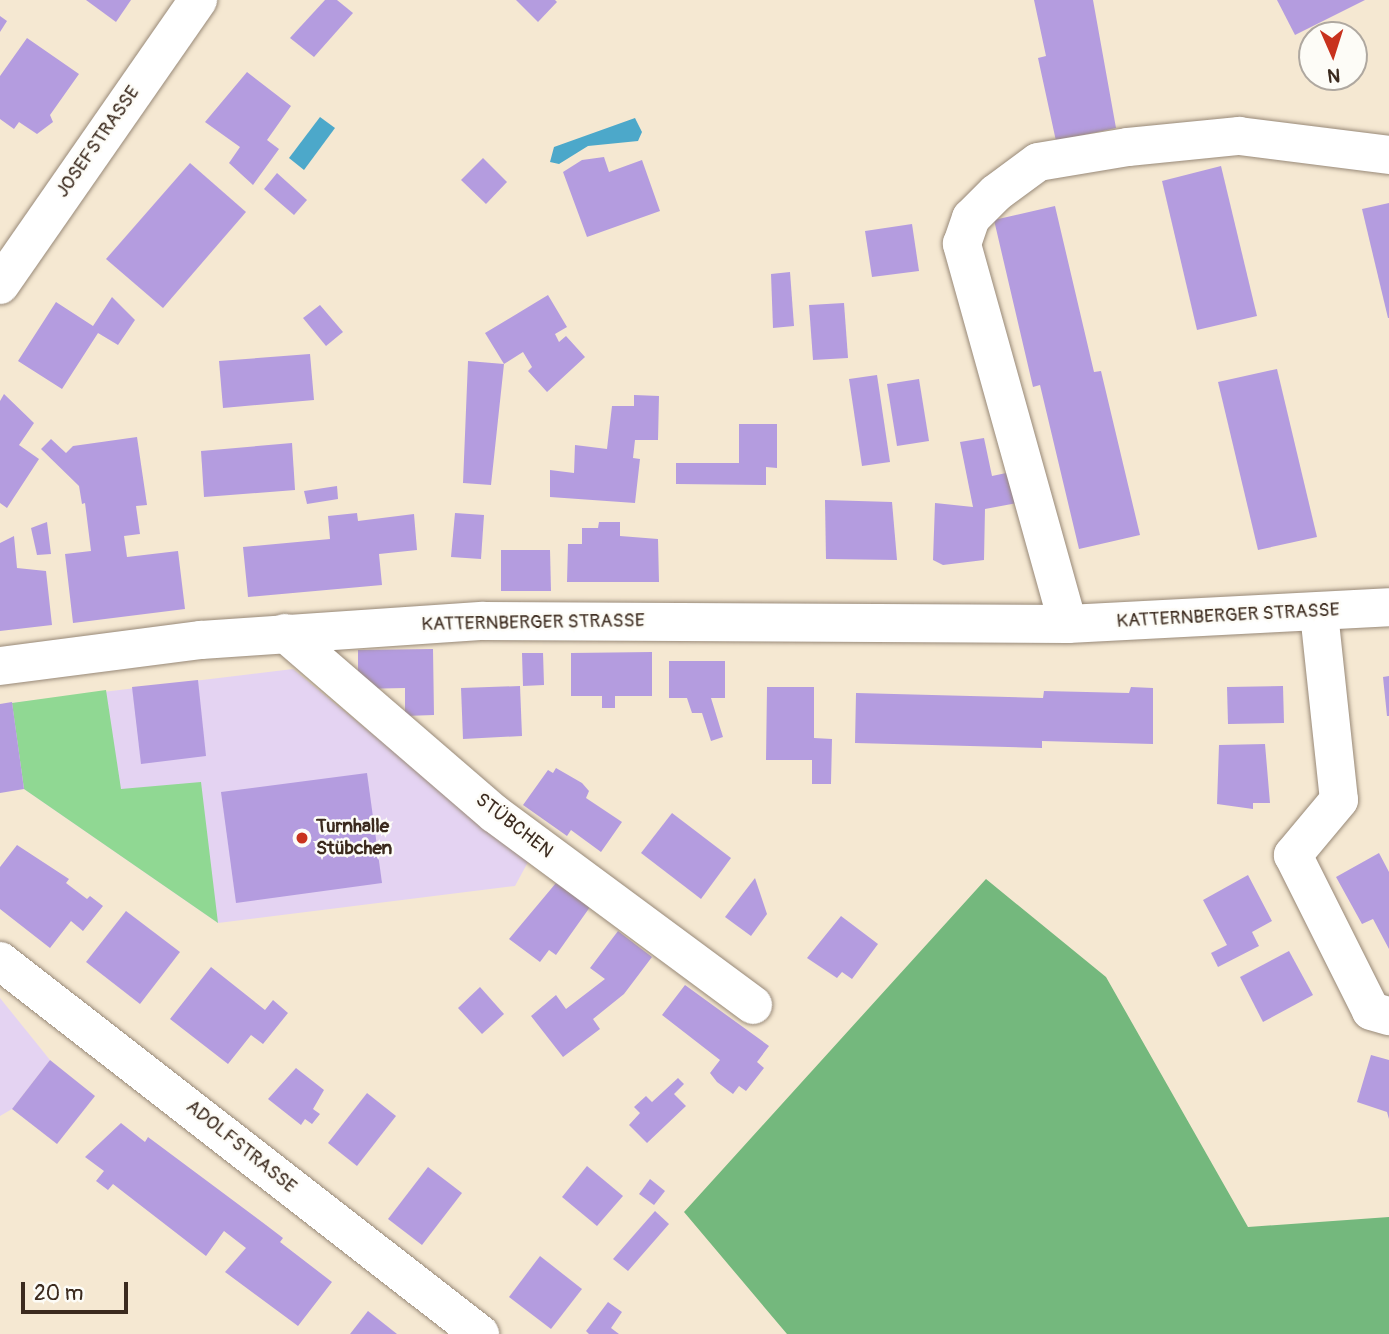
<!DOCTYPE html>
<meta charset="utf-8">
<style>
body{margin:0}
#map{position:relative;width:1389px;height:1334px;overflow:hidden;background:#f5e8d2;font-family:Pangolin,sans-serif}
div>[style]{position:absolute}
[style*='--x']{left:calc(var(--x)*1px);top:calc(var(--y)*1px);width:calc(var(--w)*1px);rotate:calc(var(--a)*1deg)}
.built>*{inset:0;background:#e4d3f2}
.green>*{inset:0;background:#90d893}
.forest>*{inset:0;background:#74b87d}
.water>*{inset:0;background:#4ca8ca}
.building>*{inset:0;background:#b49cdf}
.roads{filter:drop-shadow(0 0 2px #988978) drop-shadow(0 0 2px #988978)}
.minor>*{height:38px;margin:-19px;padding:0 19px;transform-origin:19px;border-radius:19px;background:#fff}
.dots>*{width:19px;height:19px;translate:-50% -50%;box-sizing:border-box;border:4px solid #fdfcf7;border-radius:50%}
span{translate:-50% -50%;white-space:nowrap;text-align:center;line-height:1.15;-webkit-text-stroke:5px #fdfcf7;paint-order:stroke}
.street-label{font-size:19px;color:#3b2a1e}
.poi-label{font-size:19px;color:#3b2a1e;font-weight:700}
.left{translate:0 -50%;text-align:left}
.north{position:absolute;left:1298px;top:21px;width:70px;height:70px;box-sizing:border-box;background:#fdfcf7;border:2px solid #afa8a0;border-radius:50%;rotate:177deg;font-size:19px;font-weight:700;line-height:28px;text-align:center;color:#3b2a1e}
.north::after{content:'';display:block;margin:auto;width:24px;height:32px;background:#c8321e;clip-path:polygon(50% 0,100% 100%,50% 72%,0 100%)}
.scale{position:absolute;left:21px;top:1282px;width:107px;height:32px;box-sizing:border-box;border:4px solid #3b2a1e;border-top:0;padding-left:9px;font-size:21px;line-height:24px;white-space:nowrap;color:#3b2a1e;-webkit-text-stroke:5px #fdfcf7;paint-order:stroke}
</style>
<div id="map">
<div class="built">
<i style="clip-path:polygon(293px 669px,528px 862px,515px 886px,218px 923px,24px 789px,12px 703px)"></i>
<i style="clip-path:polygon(0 998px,50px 1060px,12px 1109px,0 1116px)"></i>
</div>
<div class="green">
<i style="clip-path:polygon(106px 690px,121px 789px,201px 782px,218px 923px,24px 789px,12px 703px)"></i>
</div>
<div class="forest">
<i style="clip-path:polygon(986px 879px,1106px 977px,1248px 1227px,1389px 1217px,1389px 1334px,787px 1334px,684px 1212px)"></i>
</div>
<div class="water">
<i style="clip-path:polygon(320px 117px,335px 128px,304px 170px,289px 158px)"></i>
<i style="clip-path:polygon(635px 118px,642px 132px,638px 141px,588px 146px,559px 164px,550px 162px,554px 147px)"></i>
</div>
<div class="building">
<i style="clip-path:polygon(86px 0,131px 0,116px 22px)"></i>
<i style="clip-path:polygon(325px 0,337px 0,353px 13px,314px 57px,290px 38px)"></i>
<i style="clip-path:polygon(516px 0,555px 0,557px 2px,538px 22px)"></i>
<i style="clip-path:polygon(1034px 0,1093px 0,1116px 128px,1056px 141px,1038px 58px,1046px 56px)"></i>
<i style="clip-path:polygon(1277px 0,1365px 0,1295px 35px)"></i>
<i style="clip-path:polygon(0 16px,7px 21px,0 32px)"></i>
<i style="clip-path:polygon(27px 38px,79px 74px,50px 115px,53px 122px,37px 134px,19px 122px,14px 129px,0 119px,0 76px)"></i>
<i style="clip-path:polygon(247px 72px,291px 106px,267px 140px,279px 149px,253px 185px,229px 163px,240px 147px,205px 122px)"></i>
<i style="clip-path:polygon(604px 157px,609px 172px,642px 160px,660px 211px,587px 237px,563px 172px,582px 160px)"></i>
<i style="clip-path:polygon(483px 158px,507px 182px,486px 204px,461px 180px)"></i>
<i style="clip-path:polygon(190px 163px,246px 212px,163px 308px,106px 259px)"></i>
<i style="clip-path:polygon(1221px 166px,1257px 316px,1197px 330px,1162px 181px)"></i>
<i style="clip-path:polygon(277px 173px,307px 200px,294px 215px,264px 189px)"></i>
<i style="clip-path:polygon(1389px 203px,1389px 318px,1388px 318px,1362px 209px)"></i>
<i style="clip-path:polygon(1055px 206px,1094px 372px,1101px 371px,1140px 535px,1079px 549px,1040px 385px,1033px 387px,994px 220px)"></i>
<i style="clip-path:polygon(912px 224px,919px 271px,872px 277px,865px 231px)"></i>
<i style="clip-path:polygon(790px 272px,794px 326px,773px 328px,771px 274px)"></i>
<i style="clip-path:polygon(548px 295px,567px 327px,555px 334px,559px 342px,566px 336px,585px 357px,547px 392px,528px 371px,532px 367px,523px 352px,504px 364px,491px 485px,463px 483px,468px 361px,504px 364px,485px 333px)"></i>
<i style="clip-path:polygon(112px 297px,135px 320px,118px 345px,98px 333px,62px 389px,18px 361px,56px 302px,93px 326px)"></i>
<i style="clip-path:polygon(844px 303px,848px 358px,813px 360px,809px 305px)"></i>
<i style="clip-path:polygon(320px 305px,343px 332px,326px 346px,303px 318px)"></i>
<i style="clip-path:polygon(310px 354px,314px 400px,223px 408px,219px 361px)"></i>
<i style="clip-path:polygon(1277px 369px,1317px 537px,1258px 550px,1218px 382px)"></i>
<i style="clip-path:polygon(877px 375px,890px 462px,862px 466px,849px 379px)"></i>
<i style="clip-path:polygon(919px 379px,929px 441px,897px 446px,887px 384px)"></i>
<i style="clip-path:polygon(4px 394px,34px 423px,19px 445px,39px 459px,7px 508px,0 503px,0 401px)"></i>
<i style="clip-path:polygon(634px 395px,659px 396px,658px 440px,635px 440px,633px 458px,640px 459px,635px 503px,550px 497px,550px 470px,574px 473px,575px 445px,607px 449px,612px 406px,634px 406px)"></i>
<i style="clip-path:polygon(739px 424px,777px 424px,777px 468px,766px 467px,766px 485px,676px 484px,676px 463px,739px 463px)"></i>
<i style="clip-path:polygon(137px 437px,147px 505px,136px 506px,140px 534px,124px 536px,127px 557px,178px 551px,185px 609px,73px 623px,65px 554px,91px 551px,85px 503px,82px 504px,79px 486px,41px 449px,51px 439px,66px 453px,73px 446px)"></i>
<i style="clip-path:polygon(984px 438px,992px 476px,1011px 472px,1017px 503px,985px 509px,984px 560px,943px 565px,933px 560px,935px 503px,973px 507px,960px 442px)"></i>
<i style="clip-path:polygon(292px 443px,295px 490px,204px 497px,201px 451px)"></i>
<i style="clip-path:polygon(337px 486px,338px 499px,307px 504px,304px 491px)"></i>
<i style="clip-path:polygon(825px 500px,892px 502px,897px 560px,826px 559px)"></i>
<i style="clip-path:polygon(357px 513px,358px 521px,414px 514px,417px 550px,379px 554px,382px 585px,248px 597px,243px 547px,330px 539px,328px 516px)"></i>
<i style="clip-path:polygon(455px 513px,484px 515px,481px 559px,451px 557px)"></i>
<i style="clip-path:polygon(47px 522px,51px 554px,37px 555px,31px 528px)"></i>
<i style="clip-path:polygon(599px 522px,620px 522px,620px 536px,658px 539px,659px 582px,567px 582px,568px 544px,582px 544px,582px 528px,598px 528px)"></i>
<i style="clip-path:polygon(14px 536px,17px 568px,46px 571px,52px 625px,0 631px,0 543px)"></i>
<i style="clip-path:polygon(501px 550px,550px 550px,551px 591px,501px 591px)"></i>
<i style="clip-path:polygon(433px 649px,434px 715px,405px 716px,405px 688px,358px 689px,358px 650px)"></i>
<i style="clip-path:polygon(652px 652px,652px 696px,615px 696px,615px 708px,602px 708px,602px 696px,571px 696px,571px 653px)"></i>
<i style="clip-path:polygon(522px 653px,543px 653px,544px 685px,523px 686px)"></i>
<i style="clip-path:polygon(669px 661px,725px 661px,725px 698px,711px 698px,723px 737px,711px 741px,702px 713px,692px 713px,687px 698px,669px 698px)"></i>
<i style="clip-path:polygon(1389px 676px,1389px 716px,1387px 716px,1383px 677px)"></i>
<i style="clip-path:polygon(198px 680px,206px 756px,141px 764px,132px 687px)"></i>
<i style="clip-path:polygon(520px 686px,522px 736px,463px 739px,461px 688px)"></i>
<i style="clip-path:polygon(1283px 686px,1284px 723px,1228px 724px,1227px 687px)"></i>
<i style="clip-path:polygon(767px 687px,814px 687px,814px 738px,832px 739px,831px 784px,812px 784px,812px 760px,766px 760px)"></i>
<i style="clip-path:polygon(1131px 687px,1153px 688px,1153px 744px,1042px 741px,1042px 748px,855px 743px,856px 693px,1043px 698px,1044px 691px,1129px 693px)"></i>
<i style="clip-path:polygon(12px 702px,24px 789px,0 793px,0 704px)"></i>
<i style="clip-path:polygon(1265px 744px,1270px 803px,1253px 803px,1253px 809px,1217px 804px,1219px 745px)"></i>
<i style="clip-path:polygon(556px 768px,582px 783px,589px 791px,586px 798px,622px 822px,601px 852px,571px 830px,567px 836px,523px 805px,548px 770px,553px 773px)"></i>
<i style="clip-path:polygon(367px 773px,382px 883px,236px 903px,221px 792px)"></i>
<i style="clip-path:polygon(672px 813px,731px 858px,701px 899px,641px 853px)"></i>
<i style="clip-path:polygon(17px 845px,69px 879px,66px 883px,87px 899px,90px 896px,103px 906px,83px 931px,71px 921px,50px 948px,0 909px,0 867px)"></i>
<i style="clip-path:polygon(1379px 853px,1389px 872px,1389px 949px,1373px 919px,1362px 924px,1336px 877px)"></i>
<i style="clip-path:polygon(1248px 875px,1272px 921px,1252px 932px,1259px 946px,1218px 967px,1211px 953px,1227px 945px,1203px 900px)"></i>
<i style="clip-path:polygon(755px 878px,767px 914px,751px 936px,725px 917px)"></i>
<i style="clip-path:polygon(556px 883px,590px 907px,556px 955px,549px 950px,540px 962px,509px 939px)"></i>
<i style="clip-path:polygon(126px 911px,180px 952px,140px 1004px,86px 962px)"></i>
<i style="clip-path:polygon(841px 916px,878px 944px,852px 979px,842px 972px,837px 978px,807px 958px)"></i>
<i style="clip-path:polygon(618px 931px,652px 957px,624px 994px,593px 1019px,600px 1029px,563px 1057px,531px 1016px,556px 995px,566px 1009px,605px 979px,590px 968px)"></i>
<i style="clip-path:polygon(1289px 951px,1313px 995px,1263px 1022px,1240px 977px)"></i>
<i style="clip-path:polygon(211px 967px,265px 1010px,273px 1000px,288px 1013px,263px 1044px,251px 1035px,228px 1064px,170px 1019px)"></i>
<i style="clip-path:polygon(685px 985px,769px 1046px,757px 1062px,764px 1068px,746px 1091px,739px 1086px,733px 1094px,717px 1082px,710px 1073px,720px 1060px,662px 1015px)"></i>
<i style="clip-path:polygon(480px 987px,504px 1014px,482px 1034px,458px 1008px)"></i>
<i style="clip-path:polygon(1371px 1055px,1389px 1060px,1389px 1119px,1387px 1112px,1357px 1102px)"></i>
<i style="clip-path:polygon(50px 1060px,95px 1096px,57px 1144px,12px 1109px)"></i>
<i style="clip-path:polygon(296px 1068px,324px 1090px,313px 1109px,320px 1114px,312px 1124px,305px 1119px,301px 1125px,268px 1099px)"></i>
<i style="clip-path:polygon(678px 1078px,684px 1084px,674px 1094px,686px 1106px,647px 1143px,629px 1125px,640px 1113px,634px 1107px,646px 1096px,652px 1102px)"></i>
<i style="clip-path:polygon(367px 1093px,396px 1116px,357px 1166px,328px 1143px)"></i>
<i style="clip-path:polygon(121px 1123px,145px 1142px,148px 1137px,266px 1225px,283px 1238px,280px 1242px,332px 1282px,298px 1326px,225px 1272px,246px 1248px,224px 1231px,206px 1256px,113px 1184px,108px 1190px,96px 1181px,104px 1171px,85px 1157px)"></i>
<i style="clip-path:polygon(587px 1166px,623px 1196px,597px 1226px,562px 1197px)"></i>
<i style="clip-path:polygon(428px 1167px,462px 1193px,422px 1245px,388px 1219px)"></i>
<i style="clip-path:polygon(650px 1179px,665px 1191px,654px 1205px,639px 1194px)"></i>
<i style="clip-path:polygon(655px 1211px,669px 1224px,628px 1271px,613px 1259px)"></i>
<i style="clip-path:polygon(540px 1256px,582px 1289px,551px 1329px,509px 1297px)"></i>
<i style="clip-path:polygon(608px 1302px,622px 1312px,611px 1328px,619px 1334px,589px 1334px,586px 1331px)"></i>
<i style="clip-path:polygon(368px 1311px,397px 1334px,350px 1334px)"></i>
</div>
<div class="roads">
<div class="minor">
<i style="--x:0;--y:285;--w:347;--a:-55.2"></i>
<i style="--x:1319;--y:613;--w:188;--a:83.9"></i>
<i style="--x:1339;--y:800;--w:72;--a:129.9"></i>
<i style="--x:1293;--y:855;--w:174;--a:63.4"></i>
<i style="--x:1371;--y:1011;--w:19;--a:16"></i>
<i style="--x:1068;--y:624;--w:395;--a:-105.6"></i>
<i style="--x:962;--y:244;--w:28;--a:-71"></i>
<i style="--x:971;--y:218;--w:35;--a:-45"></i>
<i style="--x:996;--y:193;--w:52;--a:-36.4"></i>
<i style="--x:1038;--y:162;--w:91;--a:-9.5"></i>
<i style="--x:1128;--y:147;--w:112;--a:-5.7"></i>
<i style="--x:1239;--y:136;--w:151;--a:7.2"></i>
<i style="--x:285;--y:633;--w:277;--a:40.8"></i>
<i style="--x:495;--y:814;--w:321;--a:36.5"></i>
<i style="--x:0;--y:666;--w:203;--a:-7.4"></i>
<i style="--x:201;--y:640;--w:283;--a:-3.9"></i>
<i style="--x:483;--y:621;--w:585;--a:0.29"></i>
<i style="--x:1068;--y:624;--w:321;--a:-3"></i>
<i style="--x:0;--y:961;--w:608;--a:37.85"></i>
</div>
</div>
<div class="dots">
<i style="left:302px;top:838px;background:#c8321e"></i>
</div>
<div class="street-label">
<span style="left:98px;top:142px;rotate:-55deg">JOSEFSTRASSE</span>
<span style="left:1228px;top:616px;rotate:-3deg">KATTERNBERGER STRASSE</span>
<span style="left:533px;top:623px;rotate:-1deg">KATTERNBERGER STRASSE</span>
<span style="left:514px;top:826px;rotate:38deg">STÜBCHEN</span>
<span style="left:241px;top:1147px;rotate:39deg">ADOLFSTRASSE</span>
</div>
<div class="poi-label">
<span class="left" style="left:316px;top:838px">Turnhalle<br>Stübchen</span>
</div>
<div class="north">N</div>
<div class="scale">20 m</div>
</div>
